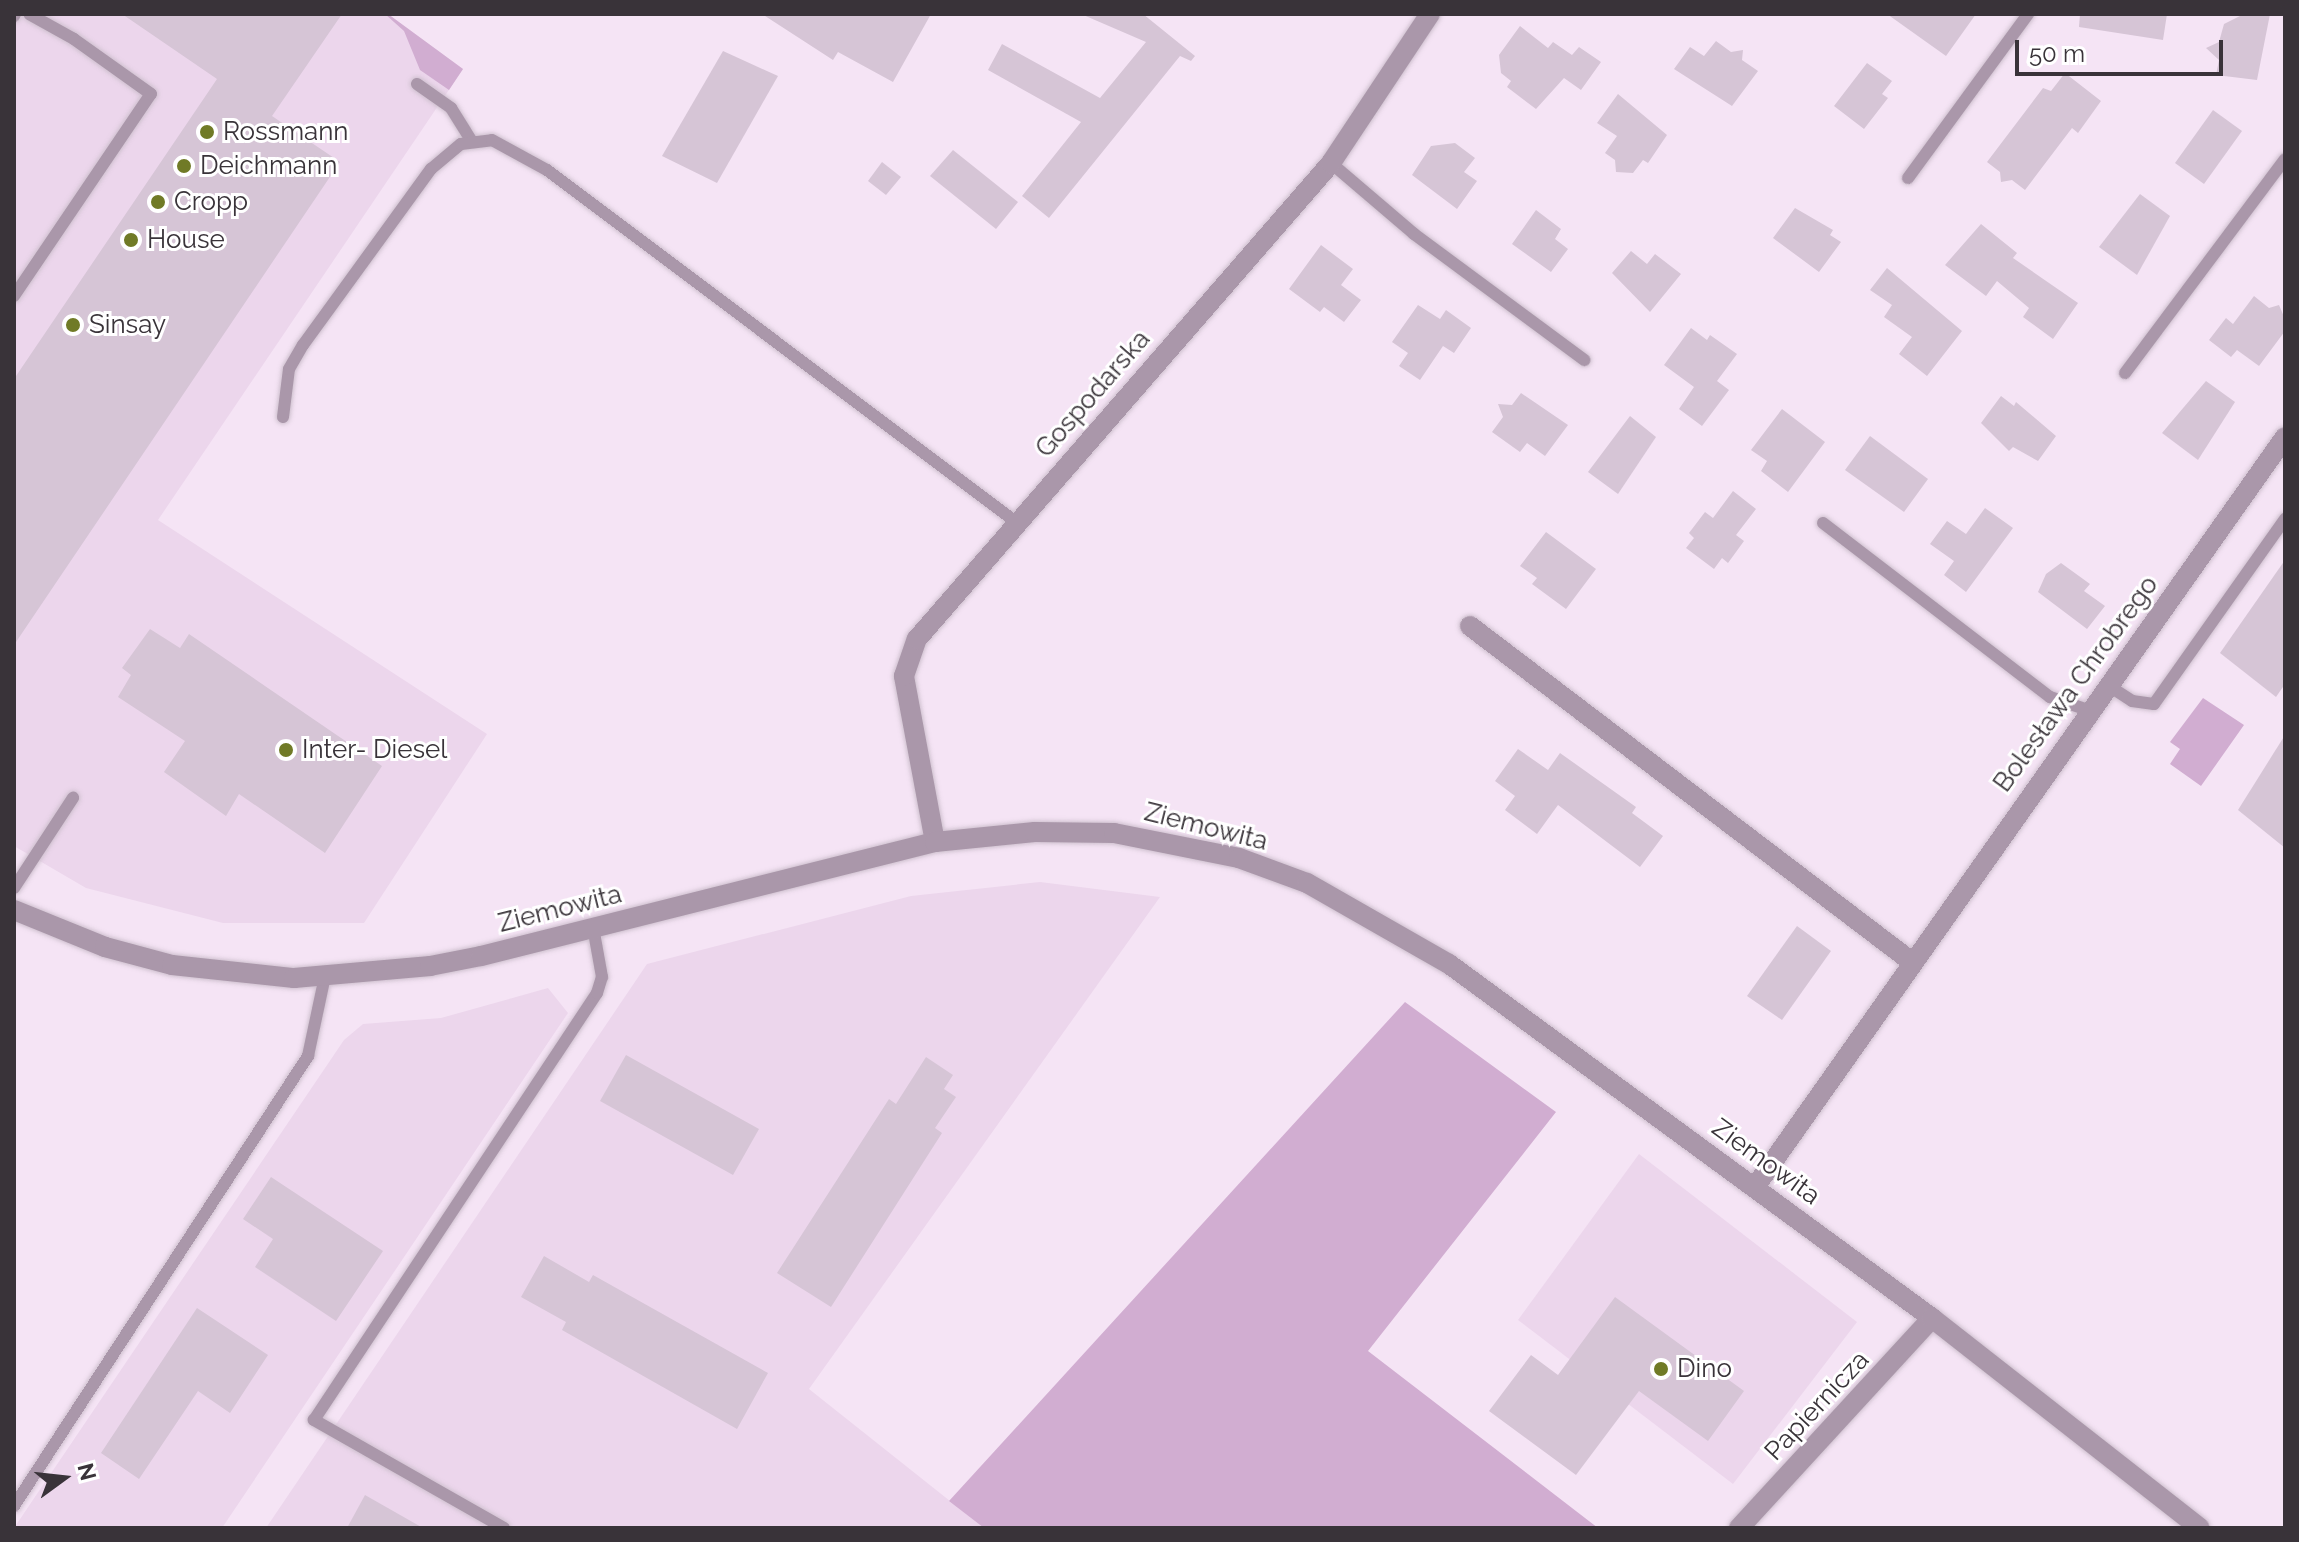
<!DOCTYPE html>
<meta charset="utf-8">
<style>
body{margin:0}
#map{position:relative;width:2299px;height:1542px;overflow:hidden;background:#f5e4f5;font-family:Raleway,sans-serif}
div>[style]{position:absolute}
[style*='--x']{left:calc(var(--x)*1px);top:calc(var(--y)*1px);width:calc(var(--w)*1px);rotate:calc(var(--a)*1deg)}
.built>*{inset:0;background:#ecd6ec}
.green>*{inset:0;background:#d1add1}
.building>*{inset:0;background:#d6c5d6}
.roads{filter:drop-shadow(0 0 2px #cfc1cf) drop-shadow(0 0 2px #cfc1cf)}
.service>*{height:12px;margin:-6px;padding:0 6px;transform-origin:6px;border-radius:6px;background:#aa97aa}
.minor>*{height:20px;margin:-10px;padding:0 10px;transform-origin:10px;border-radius:10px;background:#aa97aa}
.tertiary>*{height:20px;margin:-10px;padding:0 10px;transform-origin:10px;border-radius:10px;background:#aa97aa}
.dots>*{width:22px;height:22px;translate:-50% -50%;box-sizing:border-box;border:4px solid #fff;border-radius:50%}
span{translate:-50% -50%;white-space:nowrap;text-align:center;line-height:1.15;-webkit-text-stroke:6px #fff;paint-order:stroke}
.poi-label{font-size:26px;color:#393339}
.left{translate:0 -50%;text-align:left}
.street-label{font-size:26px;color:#393339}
.frame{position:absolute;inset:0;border:16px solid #393339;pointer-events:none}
.north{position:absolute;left:24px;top:1438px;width:80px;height:80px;-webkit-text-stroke:6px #fff;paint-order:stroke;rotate:75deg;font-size:22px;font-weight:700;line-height:32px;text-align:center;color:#393339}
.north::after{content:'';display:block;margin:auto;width:28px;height:36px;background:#393339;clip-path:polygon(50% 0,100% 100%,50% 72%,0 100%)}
.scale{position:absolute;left:2015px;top:40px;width:208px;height:36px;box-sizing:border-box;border:4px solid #393339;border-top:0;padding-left:10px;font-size:24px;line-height:28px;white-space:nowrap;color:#393339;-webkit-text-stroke:6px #fff;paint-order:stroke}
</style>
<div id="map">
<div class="built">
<i style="clip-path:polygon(14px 14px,388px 14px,463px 69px,158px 520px,487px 734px,364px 923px,223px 923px,86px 888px,14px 846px)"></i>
<i style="clip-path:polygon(1040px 882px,1160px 897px,809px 1389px,984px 1528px,266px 1528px,647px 964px,911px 896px)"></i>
<i style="clip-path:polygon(548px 988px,568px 1013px,222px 1528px,14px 1528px,344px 1040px,363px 1024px,441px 1018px)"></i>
<i style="clip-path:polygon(1639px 1154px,1857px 1322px,1733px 1484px,1518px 1320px)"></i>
</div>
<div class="green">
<i style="clip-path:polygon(385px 14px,388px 14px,463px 69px,449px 90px,420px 70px,404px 31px)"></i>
<i style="clip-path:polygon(2203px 698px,2244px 725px,2201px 786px,2170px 764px,2180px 749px,2170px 742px)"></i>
<i style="clip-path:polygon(1405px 1002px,1556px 1112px,1368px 1351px,1598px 1528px,984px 1528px,949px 1501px)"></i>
</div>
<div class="building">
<i style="clip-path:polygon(122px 14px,342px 14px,272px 116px,340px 162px,14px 645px,14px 379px,217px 79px)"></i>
<i style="clip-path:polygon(762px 14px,931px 14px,893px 82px,838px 52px,833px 60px)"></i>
<i style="clip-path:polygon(1081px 14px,1143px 14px,1195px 56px,1191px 61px,1180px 56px,1049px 218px,1022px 196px,1081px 122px,988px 70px,1002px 44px,1100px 98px,1146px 42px)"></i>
<i style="clip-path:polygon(1887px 14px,1976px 14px,1946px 56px)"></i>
<i style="clip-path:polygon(2080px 14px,2167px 14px,2163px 40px,2079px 27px)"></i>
<i style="clip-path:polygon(2244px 14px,2270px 14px,2257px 80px,2216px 75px,2219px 60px,2206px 48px,2219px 42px,2224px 24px)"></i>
<i style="clip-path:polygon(1520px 26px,1548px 48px,1553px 42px,1572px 55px,1579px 47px,1601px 62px,1581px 90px,1564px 78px,1536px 109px,1507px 87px,1511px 81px,1501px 73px,1499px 55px)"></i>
<i style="clip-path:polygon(1716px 41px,1731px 52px,1743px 50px,1742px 60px,1758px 71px,1732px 106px,1674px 69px,1690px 47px,1704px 56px)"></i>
<i style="clip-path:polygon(723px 51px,778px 76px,717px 183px,662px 156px)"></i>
<i style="clip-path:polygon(1867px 63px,1892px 81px,1882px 94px,1888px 98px,1864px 129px,1834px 106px)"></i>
<i style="clip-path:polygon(2065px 73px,2101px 101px,2078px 133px,2072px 128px,2025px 190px,2012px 180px,2001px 182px,2000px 172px,1987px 162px,2043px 88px,2051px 91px)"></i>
<i style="clip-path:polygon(1618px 94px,1667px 135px,1648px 163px,1643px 160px,1633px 173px,1616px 172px,1615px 160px,1605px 153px,1617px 136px,1597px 123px)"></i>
<i style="clip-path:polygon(2213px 110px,2242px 131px,2204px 184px,2175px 163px)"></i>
<i style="clip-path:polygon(1455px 143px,1475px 158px,1464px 172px,1477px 181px,1457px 209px,1412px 175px,1431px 146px)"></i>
<i style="clip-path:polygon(953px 150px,1018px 202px,996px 229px,930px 176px)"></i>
<i style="clip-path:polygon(882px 162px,901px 177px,886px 195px,868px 181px)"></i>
<i style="clip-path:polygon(2140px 194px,2170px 216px,2137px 275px,2099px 247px)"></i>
<i style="clip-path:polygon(1795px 208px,1833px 230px,1830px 235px,1841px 242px,1819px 272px,1773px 238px)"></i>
<i style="clip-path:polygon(1536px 210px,1561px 229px,1555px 239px,1568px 249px,1551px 272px,1512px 244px)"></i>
<i style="clip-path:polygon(1981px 224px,2017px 253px,2013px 258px,2078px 303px,2053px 339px,2023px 317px,2029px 308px,1997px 281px,1986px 296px,1945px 265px)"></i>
<i style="clip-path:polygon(1321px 245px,1353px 269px,1341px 285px,1361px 300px,1344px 322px,1324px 307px,1320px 312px,1289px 289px)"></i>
<i style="clip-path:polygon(1631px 251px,1647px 264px,1655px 254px,1681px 274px,1650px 312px,1612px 273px)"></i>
<i style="clip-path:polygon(1887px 268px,1962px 331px,1927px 376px,1899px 354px,1912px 337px,1884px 317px,1892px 305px,1870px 290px)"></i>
<i style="clip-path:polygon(2254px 296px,2269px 308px,2279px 305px,2285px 319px,2285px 331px,2259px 366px,2237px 350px,2231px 357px,2209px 340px,2226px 318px,2233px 324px)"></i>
<i style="clip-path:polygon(1418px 305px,1440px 319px,1446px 310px,1471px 328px,1454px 353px,1443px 346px,1420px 380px,1399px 366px,1408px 353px,1392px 342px)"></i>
<i style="clip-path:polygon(1691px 328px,1707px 340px,1710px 335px,1737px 354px,1717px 381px,1729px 390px,1702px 426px,1679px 409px,1694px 387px,1664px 365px)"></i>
<i style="clip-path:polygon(2206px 381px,2235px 402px,2198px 460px,2162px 433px)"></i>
<i style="clip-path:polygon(1521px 393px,1568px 425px,1545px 456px,1527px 443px,1520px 452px,1492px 432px,1503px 417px,1498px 404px,1512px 405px)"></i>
<i style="clip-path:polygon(2001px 396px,2014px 406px,2016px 402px,2056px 436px,2038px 461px,2013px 447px,2009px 451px,1981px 423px)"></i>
<i style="clip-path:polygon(1782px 409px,1825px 442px,1788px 492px,1761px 471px,1767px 461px,1751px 450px)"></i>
<i style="clip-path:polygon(1630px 416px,1656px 437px,1618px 494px,1588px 472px)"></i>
<i style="clip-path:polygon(1870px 436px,1928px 479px,1904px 512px,1845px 470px)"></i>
<i style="clip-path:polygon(1733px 491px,1756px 509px,1736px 535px,1744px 541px,1728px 563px,1722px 558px,1714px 569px,1686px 548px,1694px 538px,1689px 533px,1705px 512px,1713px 518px)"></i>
<i style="clip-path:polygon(1985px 508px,2013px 528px,1966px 592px,1944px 575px,1954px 561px,1930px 544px,1947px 521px,1966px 534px)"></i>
<i style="clip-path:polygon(1546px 532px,1596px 569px,1566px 609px,1532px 584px,1537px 578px,1520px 566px)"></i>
<i style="clip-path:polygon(2285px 560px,2285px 684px,2276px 697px,2220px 653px)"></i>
<i style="clip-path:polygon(2061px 563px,2090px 584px,2084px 591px,2105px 606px,2087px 629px,2038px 592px,2046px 574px)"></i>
<i style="clip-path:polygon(150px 629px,180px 648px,189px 634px,382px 766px,325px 853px,239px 794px,226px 816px,164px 772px,185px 741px,118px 697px,131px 675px,122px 668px)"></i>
<i style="clip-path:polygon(2285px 735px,2285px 848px,2238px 810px)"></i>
<i style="clip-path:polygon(1518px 749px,1548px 770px,1560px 753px,1636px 807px,1632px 813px,1663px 836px,1640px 867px,1558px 805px,1537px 834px,1505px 810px,1515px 796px,1495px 781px)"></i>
<i style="clip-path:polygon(1797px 926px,1831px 951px,1782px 1020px,1747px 996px)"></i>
<i style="clip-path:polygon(626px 1055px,759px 1129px,733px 1175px,600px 1101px)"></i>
<i style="clip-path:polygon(926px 1057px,953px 1075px,944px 1089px,956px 1097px,935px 1128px,942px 1133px,831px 1307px,777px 1273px,889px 1099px,896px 1104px)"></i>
<i style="clip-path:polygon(271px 1177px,383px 1251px,336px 1321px,255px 1267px,273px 1239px,243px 1219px)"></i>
<i style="clip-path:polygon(544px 1256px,589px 1282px,593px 1275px,768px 1373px,737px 1429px,562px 1330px,566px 1322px,521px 1297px)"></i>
<i style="clip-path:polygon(1615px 1297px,1744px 1391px,1708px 1441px,1639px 1391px,1576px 1475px,1489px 1411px,1531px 1355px,1558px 1375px)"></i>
<i style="clip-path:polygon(197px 1308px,268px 1355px,230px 1413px,198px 1391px,139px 1479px,101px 1453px)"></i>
<i style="clip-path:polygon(365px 1495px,423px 1528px,347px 1528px)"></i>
</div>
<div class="roads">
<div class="service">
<i style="--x:14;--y:16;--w:2;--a:-63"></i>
<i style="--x:417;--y:84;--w:42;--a:35.2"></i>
<i style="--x:451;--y:108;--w:38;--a:58"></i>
<i style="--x:1331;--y:163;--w:109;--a:40.5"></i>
<i style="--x:1414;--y:234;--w:212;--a:36.5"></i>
<i style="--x:1908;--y:178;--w:203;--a:-53.8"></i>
<i style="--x:14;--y:296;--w:244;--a:-55.9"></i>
<i style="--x:151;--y:94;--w:95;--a:-144.5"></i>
<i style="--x:74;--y:39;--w:51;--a:-150.9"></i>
<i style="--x:2125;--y:373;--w:267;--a:-53.2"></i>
<i style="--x:283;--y:417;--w:48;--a:-82.9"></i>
<i style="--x:289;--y:369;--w:28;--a:-60"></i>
<i style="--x:303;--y:345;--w:218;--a:-54"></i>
<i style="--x:431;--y:169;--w:39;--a:-40"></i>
<i style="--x:461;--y:144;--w:31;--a:-7"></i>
<i style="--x:492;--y:140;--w:63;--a:28.6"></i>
<i style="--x:547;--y:170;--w:586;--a:36.89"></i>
<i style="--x:1823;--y:523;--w:286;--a:37.5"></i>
<i style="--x:2050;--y:697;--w:40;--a:18.9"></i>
<i style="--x:2106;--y:684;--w:31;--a:33"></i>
<i style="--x:2132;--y:701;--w:22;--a:8"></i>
<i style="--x:2154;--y:704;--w:227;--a:-54.7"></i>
<i style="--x:14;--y:888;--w:108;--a:-56.8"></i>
<i style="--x:14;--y:1506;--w:538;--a:-56.84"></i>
<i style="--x:308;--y:1056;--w:82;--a:-78"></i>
<i style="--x:504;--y:1528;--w:219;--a:-150.4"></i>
<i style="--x:314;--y:1420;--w:512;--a:-56.47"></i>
<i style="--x:597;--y:993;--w:17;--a:-73"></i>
<i style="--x:602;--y:977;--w:51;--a:-100.2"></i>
</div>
<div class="minor">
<i style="--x:1470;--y:626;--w:555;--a:37.24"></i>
<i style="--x:935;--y:842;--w:169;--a:-100.6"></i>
<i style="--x:904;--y:676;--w:39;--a:-71"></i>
<i style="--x:917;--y:639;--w:631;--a:-48.98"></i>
<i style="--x:1331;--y:163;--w:179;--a:-56.4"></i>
<i style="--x:1755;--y:1187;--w:918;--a:-54.75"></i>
<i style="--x:1739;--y:1528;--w:285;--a:-47.4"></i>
</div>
<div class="tertiary">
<i style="--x:14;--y:910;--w:98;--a:22.1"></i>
<i style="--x:105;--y:947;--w:69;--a:15"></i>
<i style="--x:172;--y:965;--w:123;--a:6.1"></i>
<i style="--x:294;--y:978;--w:137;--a:-5"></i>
<i style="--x:430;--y:966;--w:52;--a:-11.1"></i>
<i style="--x:481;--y:956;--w:468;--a:-14.1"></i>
<i style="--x:935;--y:842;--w:100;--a:-5.7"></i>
<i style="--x:1035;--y:832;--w:79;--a:0.7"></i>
<i style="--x:1114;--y:833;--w:127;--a:11.3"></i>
<i style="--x:1239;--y:858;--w:72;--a:20.2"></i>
<i style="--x:1307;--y:883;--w:163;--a:29.7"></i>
<i style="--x:1449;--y:964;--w:599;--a:36.24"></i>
<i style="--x:1932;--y:1318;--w:340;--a:38.1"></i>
</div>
</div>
<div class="dots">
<i style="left:207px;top:132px;background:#707a26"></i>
<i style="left:184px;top:166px;background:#707a26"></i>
<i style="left:158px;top:202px;background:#707a26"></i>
<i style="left:131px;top:240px;background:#707a26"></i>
<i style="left:73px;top:325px;background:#707a26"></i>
<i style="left:286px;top:750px;background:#707a26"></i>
<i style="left:1661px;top:1369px;background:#707a26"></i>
</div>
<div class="poi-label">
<span class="left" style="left:223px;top:132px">Rossmann</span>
<span class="left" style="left:200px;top:166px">Deichmann</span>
<span class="left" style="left:174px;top:202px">Cropp</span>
<span class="left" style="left:147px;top:240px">House</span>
<span class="left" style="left:89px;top:325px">Sinsay</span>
<span class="left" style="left:302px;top:750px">Inter- Diesel</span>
<span class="left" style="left:1677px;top:1369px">Dino</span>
</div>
<div class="street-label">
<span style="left:1093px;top:394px;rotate:-49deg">Gospodarska</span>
<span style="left:2076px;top:684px;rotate:-54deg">Bolesława Chrobrego</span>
<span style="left:1206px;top:827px;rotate:14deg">Ziemowita</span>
<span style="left:560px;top:909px;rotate:-14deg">Ziemowita</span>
<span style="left:1766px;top:1162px;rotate:36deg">Ziemowita</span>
<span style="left:1817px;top:1406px;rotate:-47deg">Papiernicza</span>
</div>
<div class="frame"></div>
<div class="north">N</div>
<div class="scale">50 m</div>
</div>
